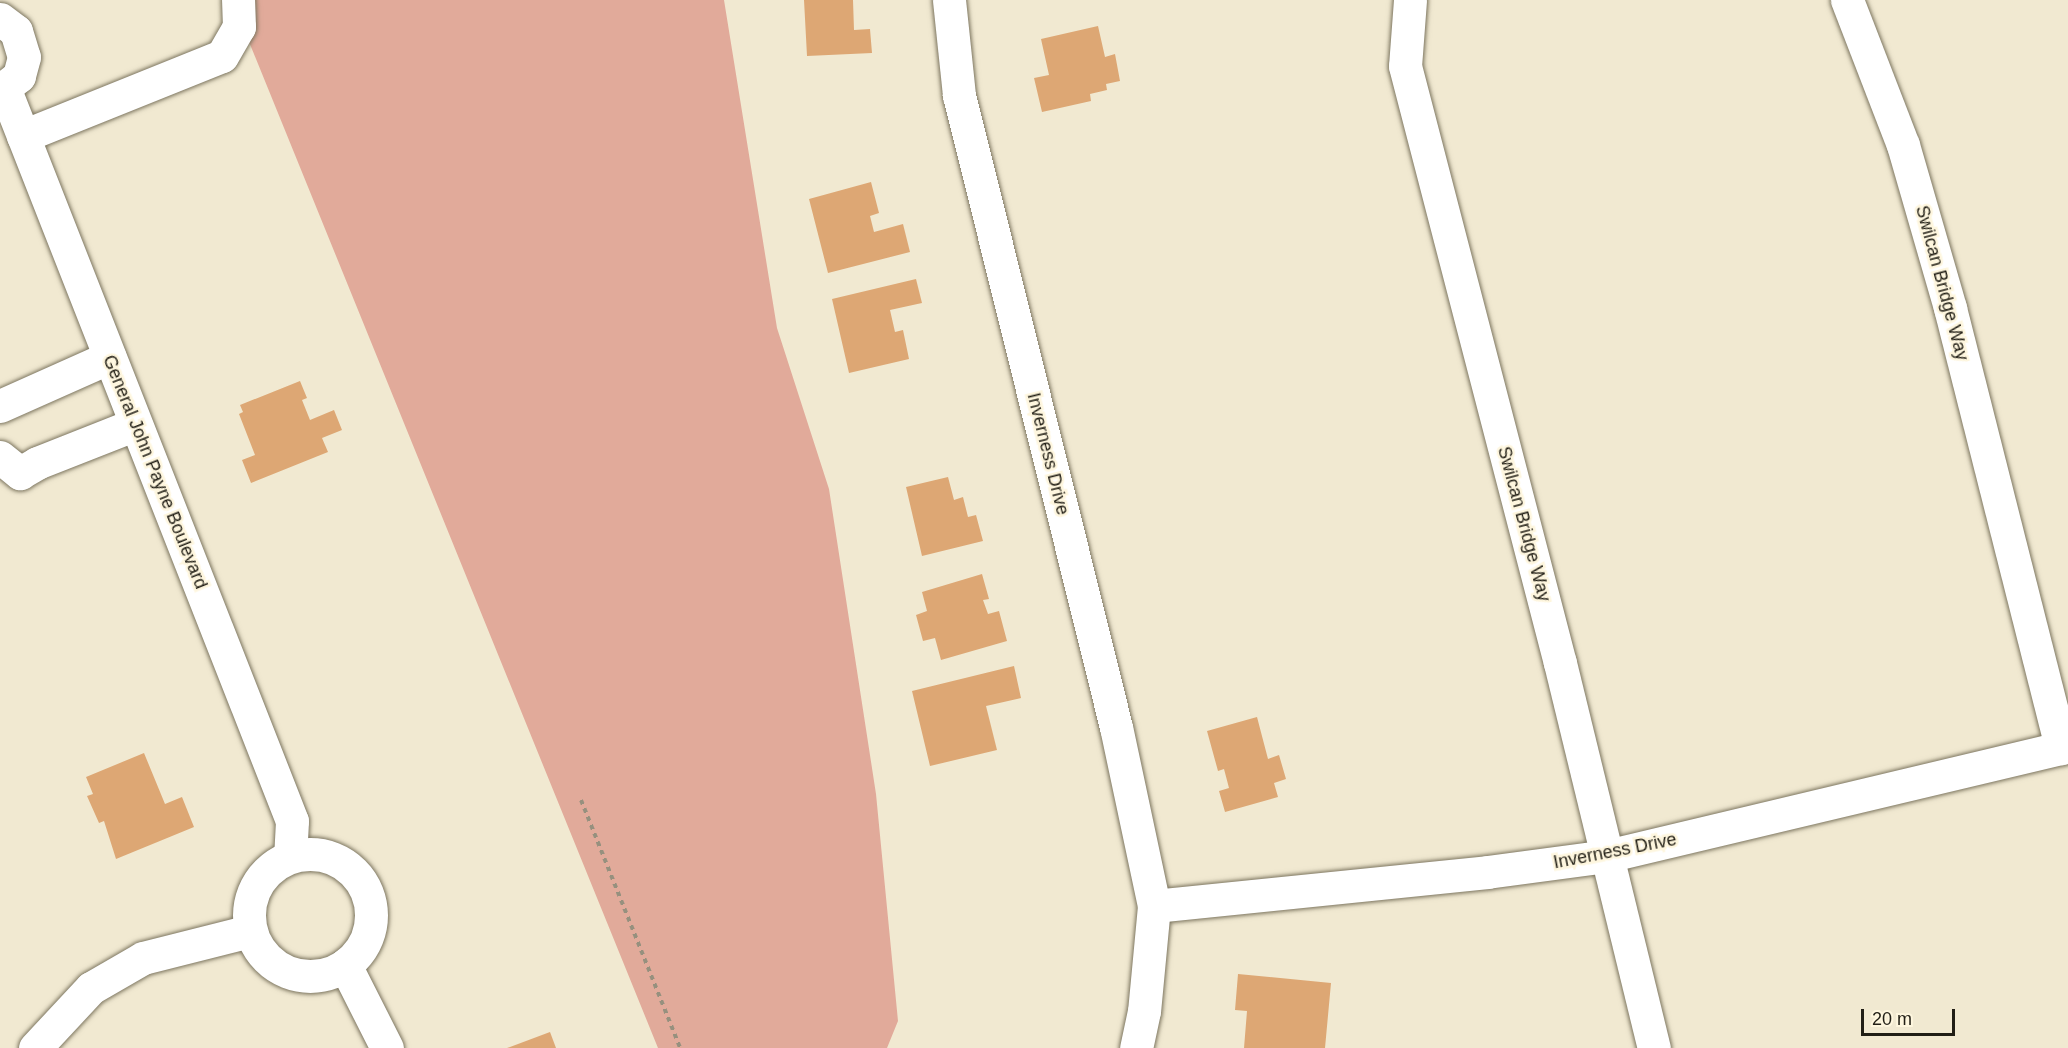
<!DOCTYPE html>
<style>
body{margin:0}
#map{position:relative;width:2068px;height:1048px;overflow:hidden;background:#f1e9d1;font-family:Helvetica,sans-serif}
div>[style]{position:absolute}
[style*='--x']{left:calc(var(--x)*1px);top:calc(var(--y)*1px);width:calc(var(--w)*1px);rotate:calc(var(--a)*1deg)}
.green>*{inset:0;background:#e1aa9a}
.building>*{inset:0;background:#dda774}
.path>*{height:4px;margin-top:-2px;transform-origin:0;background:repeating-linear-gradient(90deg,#96907e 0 4.5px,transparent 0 9px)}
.roads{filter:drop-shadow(0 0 2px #7d7660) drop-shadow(0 0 2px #7d7660)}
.minor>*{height:33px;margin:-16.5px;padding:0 16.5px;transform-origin:16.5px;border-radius:16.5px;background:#fff}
.minor>.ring{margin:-16.5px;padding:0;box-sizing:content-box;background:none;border:33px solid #fff;border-radius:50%}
span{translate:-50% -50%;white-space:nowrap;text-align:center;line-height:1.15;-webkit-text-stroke:5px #fef6de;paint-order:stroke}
.street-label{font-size:18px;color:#211e15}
.scale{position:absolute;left:1861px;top:1009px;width:94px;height:27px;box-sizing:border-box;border:3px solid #211e15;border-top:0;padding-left:8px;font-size:18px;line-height:21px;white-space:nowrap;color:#211e15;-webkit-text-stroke:4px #fef6de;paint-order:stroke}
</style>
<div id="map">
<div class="green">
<i style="clip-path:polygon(232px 0,724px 0,777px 328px,829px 489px,876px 794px,898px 1021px,887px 1048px,658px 1048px)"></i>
</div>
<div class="building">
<i style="clip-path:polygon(804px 0,853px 0,854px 30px,870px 29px,872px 53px,807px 56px)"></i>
<i style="clip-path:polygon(1098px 26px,1105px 57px,1115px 54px,1120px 81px,1106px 84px,1107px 90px,1090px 94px,1091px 101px,1042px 112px,1034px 78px,1049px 75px,1041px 39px)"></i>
<i style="clip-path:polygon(871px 182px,879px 213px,870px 216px,874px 232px,903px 224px,910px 252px,828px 273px,809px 199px)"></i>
<i style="clip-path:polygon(916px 279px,922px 303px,890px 310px,895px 332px,903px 330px,909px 359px,849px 373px,832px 299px)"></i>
<i style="clip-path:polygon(300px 381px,307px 398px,302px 400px,310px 420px,334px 410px,342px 430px,322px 438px,328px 452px,251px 483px,242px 460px,255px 455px,239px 414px,243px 412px,240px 405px)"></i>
<i style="clip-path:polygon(948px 477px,954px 500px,963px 497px,968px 517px,976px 515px,983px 541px,922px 556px,906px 487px)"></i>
<i style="clip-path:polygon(982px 574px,989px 599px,983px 600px,988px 614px,999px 611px,1007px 641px,941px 660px,935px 638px,923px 641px,916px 615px,927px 611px,922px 592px)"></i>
<i style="clip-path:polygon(1014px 666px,1021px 698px,986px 706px,997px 750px,930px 766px,912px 691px)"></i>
<i style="clip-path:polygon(1257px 717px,1268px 759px,1279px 755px,1286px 779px,1274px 783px,1278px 797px,1225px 812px,1219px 791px,1229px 788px,1224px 769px,1218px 771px,1207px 731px)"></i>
<i style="clip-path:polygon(144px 753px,165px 804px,182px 797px,194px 827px,116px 859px,104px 821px,99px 823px,87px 796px,93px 794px,86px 777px)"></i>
<i style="clip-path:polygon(1238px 974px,1331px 983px,1325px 1048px,1244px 1048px,1247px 1011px,1235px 1010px)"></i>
<i style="clip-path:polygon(550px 1032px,556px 1048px,507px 1048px)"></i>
</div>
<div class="path">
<i style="--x:581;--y:800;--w:267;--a:68.2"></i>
</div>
<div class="roads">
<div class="minor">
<i style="--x:949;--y:0;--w:96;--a:84"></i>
<i style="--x:959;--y:95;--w:651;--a:76.05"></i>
<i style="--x:1116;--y:727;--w:183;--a:78"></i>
<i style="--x:1154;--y:906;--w:105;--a:95.4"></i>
<i style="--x:1144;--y:1011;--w:38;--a:102"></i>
<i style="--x:1410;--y:0;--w:66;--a:94.3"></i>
<i style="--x:1405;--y:66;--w:617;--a:75.45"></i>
<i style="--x:1560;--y:663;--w:396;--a:76.3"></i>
<i style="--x:1847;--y:0;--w:155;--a:68.9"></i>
<i style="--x:1903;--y:145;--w:170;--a:73.9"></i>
<i style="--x:1950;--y:308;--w:454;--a:75.8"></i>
<i style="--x:0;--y:19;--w:20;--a:37"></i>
<i style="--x:16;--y:31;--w:27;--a:73"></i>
<i style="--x:24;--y:57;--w:20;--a:105"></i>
<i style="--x:19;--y:76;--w:24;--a:142"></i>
<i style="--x:5;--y:90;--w:785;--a:68.56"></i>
<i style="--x:292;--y:821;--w:35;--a:93"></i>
<i style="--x:23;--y:136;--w:214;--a:-21.9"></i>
<i style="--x:222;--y:56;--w:34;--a:-60"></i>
<i style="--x:239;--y:27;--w:27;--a:-92"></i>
<i style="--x:0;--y:406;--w:120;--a:-24"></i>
<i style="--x:0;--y:457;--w:26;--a:39"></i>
<i style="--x:20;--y:473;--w:20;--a:-30"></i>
<i style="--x:37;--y:463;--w:106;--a:-21.5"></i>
<i class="ring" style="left:249px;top:854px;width:89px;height:89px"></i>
<i style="--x:1154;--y:906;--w:335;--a:-5.8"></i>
<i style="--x:1487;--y:872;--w:121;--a:-7.6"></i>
<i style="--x:1607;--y:856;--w:474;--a:-13.4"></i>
<i style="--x:345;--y:965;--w:93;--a:63.2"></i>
<i style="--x:35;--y:1048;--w:82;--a:-47"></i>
<i style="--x:91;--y:988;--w:60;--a:-30"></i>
<i style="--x:143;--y:958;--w:110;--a:-14.2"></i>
</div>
</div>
<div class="street-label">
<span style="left:1942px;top:283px;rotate:75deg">Swilcan Bridge Way</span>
<span style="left:1048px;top:454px;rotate:76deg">Inverness Drive</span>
<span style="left:155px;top:472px;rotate:68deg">General John Payne Boulevard</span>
<span style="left:1524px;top:524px;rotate:75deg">Swilcan Bridge Way</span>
<span style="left:1615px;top:851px;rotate:-11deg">Inverness Drive</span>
</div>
<div class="scale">20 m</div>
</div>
